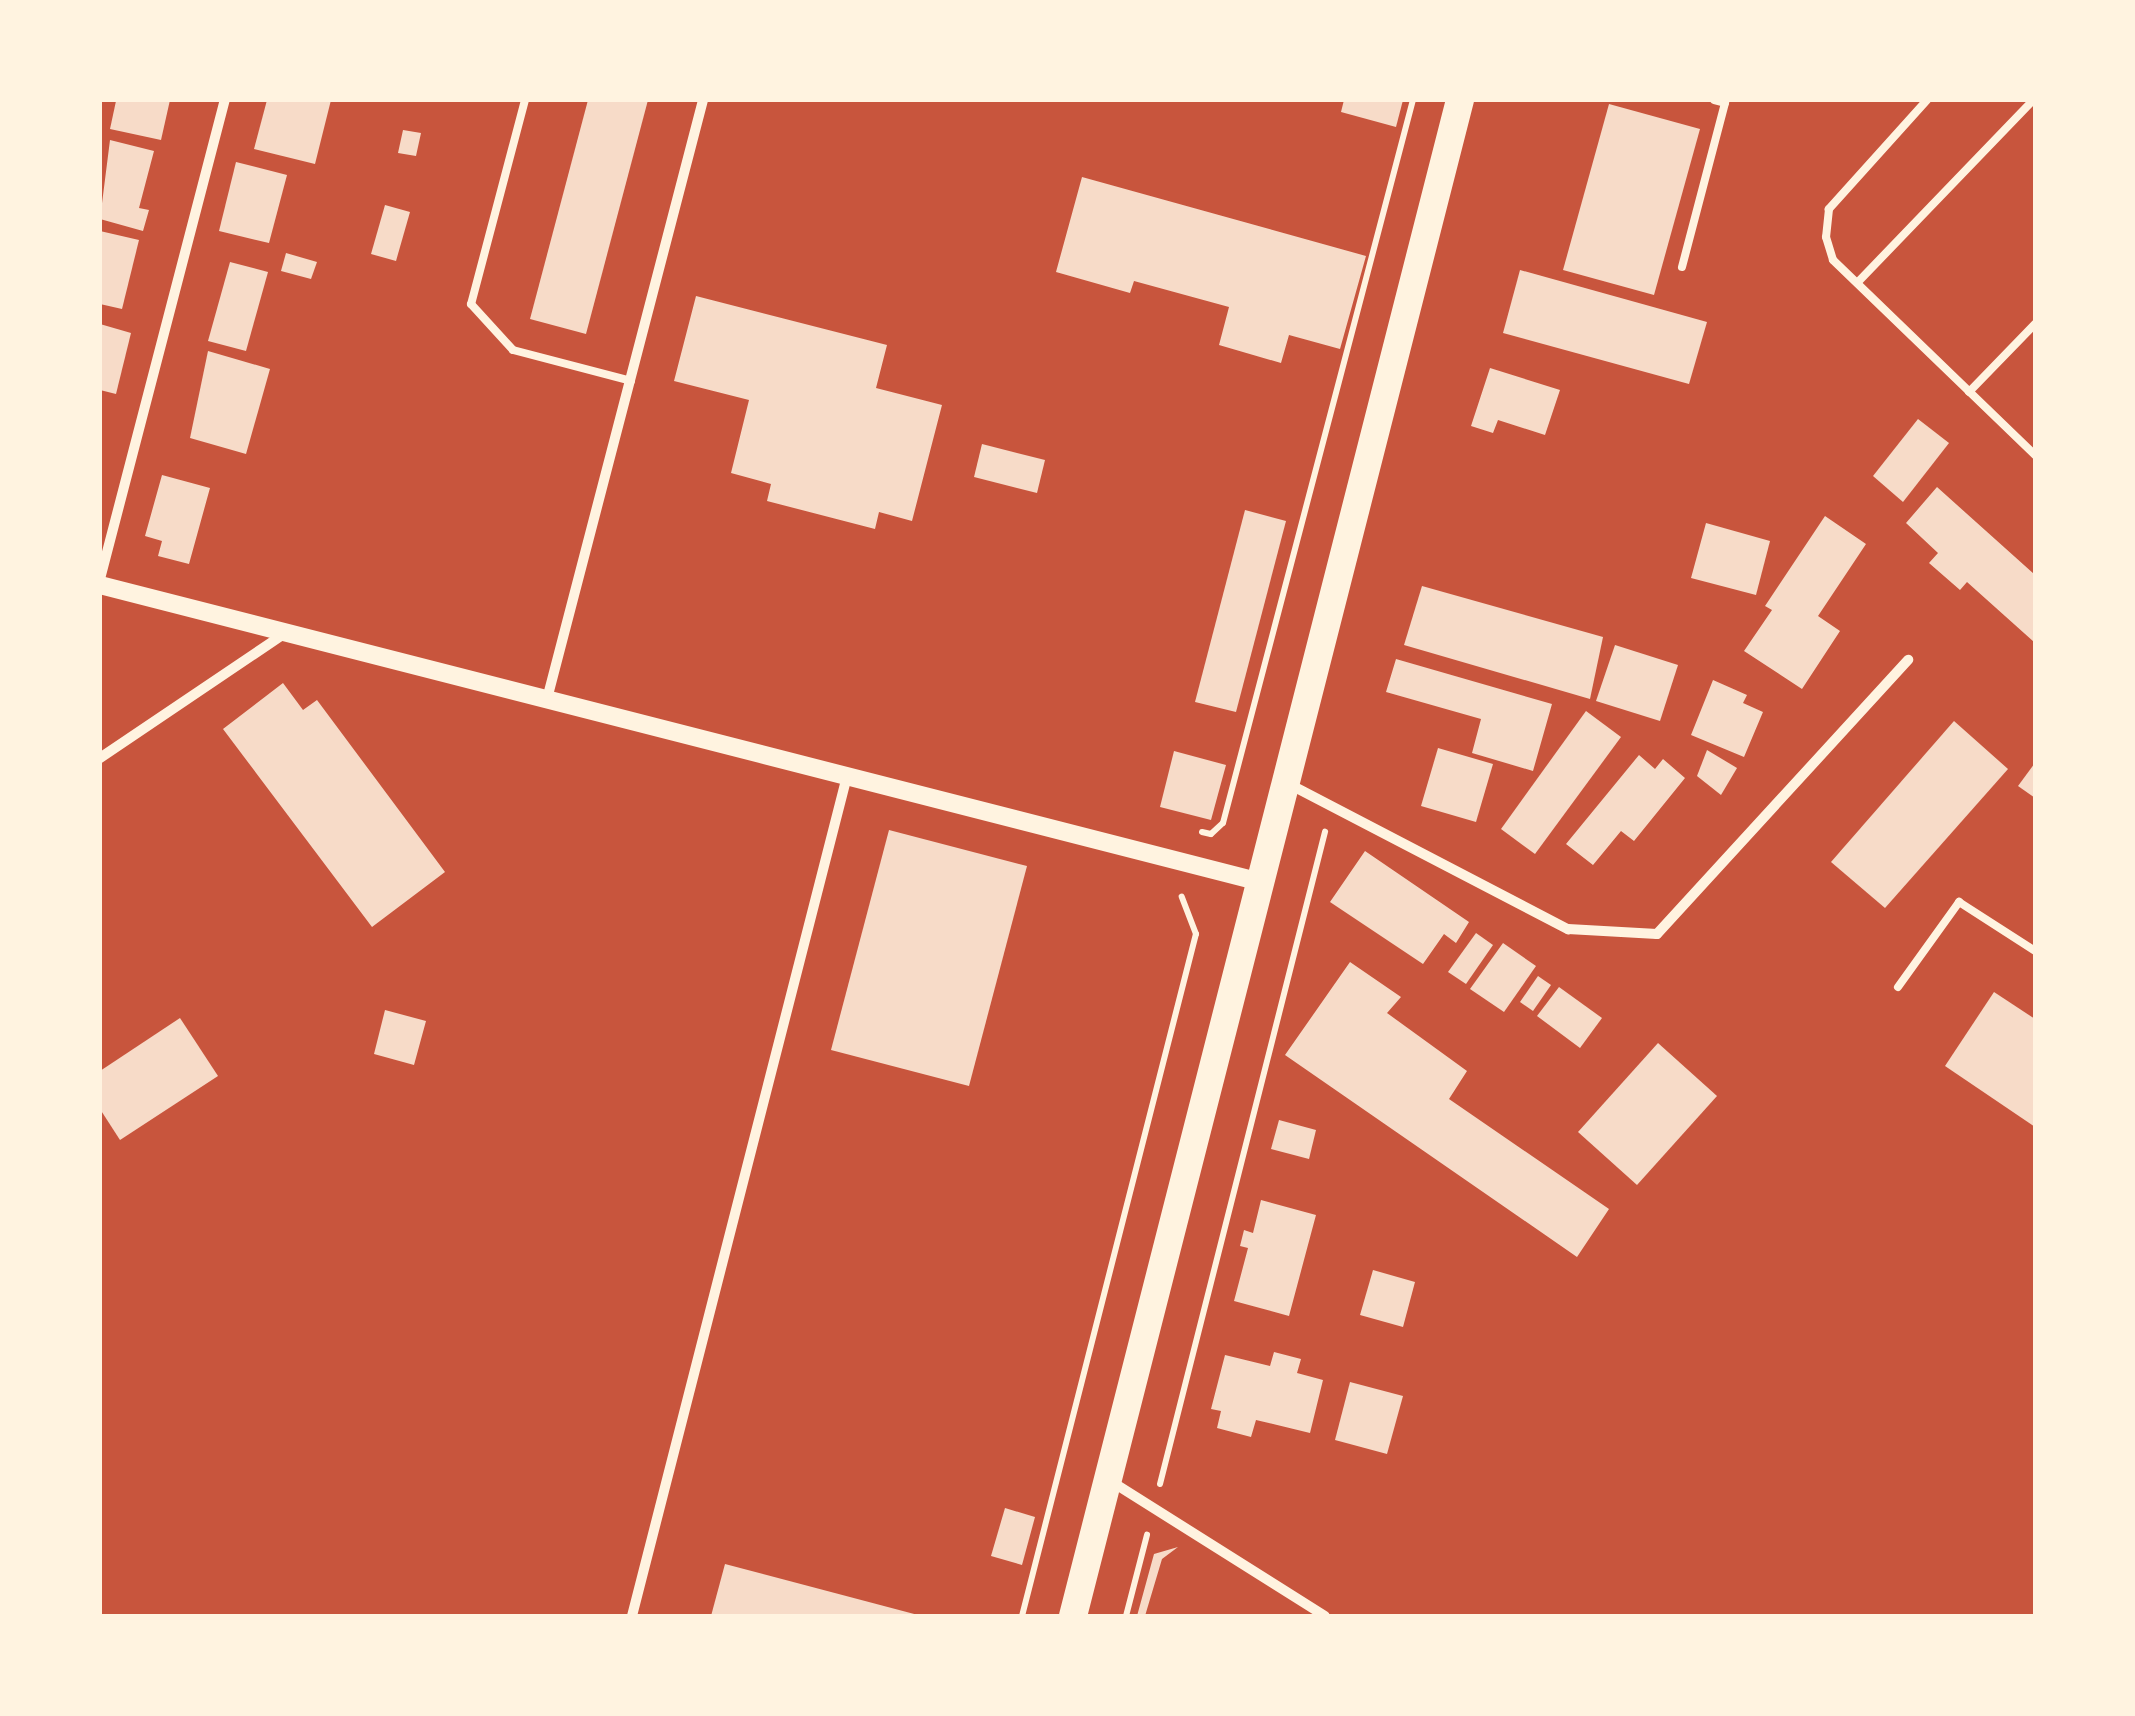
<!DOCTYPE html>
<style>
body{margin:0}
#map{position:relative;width:2135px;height:1716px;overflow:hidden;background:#c8553d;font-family:Georgia,serif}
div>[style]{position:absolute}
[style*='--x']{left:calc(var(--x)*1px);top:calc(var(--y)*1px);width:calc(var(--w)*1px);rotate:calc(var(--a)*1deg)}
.building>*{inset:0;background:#f7dbc8}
.path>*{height:6px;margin:-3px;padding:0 3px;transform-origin:3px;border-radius:3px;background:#fff3e0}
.service>*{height:8px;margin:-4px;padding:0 4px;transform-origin:4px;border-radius:4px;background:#fff3e0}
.minor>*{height:10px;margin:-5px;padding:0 5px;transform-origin:5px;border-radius:5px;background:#fff3e0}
.tertiary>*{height:18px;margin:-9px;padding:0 9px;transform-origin:9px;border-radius:9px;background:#fff3e0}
.trunk>*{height:28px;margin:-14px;padding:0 14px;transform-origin:14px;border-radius:14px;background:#fff3e0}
span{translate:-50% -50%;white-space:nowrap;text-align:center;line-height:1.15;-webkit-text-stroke:8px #fff3e0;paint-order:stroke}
.frame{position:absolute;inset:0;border:102px solid #fff3e0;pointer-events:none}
</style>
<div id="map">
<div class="building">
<i style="clip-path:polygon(170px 100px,161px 140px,110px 129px,116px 101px)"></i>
<i style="clip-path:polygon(267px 100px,331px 100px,315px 164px,254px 149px)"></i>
<i style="clip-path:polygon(588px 100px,648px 100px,586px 334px,530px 319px)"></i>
<i style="clip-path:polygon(1344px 100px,1403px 100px,1396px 127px,1341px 112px)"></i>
<i style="clip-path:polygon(1609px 104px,1700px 129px,1654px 295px,1563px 270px)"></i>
<i style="clip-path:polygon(403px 130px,421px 133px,416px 156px,398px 153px)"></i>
<i style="clip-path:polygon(110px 140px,154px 151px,139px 208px,149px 210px,143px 231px,100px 219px)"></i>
<i style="clip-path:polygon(236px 162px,287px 175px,269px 243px,219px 231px)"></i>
<i style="clip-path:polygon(1082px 177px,1366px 256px,1340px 349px,1289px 335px,1281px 363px,1219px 345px,1229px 307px,1134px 281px,1130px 293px,1056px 272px)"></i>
<i style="clip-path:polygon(385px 205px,410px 212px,396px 261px,371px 254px)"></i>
<i style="clip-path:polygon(100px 231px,139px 240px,122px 309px,100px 304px)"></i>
<i style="clip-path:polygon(286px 253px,317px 262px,311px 279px,281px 271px)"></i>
<i style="clip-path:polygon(230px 262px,268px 272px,246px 351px,208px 341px)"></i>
<i style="clip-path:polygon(1520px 270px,1707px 322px,1689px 384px,1503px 333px)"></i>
<i style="clip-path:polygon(696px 296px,887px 345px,876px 388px,942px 405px,912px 521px,879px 512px,875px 529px,767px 501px,771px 484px,731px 473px,749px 400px,674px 381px)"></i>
<i style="clip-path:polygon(100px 324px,131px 333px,116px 394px,100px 390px)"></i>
<i style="clip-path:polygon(208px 351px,270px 369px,246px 454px,190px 438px)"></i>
<i style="clip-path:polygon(1490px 368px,1560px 390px,1545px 435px,1498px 420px,1493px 433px,1471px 426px)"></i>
<i style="clip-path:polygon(1918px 419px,1949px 443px,1903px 502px,1873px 476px)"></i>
<i style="clip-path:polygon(982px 444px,1045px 460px,1037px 493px,974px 477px)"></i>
<i style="clip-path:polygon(162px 475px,210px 488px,189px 564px,158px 556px,162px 541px,145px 536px)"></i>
<i style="clip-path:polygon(1937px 487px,2035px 575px,2035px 643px,1967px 582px,1960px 590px,1929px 563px,1938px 553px,1906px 523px)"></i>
<i style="clip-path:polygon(1245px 510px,1286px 521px,1236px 712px,1195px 702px)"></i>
<i style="clip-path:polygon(1825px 516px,1866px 544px,1818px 616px,1840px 631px,1802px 689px,1744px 651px,1772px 610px,1765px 606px)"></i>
<i style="clip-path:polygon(1706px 523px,1770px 541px,1756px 595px,1691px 578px)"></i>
<i style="clip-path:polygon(1422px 586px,1603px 637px,1590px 699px,1404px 645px)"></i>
<i style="clip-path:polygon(1615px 645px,1678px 665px,1660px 721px,1596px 701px)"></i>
<i style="clip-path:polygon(1396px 659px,1552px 704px,1533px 771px,1472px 753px,1481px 719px,1386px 692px)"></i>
<i style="clip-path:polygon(1713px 680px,1747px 695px,1743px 703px,1763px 712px,1744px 757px,1691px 735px)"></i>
<i style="clip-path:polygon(283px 683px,303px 710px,317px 700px,445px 872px,372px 927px,223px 729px)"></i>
<i style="clip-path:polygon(1586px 711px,1621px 737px,1535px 854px,1501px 829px)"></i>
<i style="clip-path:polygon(1954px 721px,2008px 769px,1885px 908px,1831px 862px)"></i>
<i style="clip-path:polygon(1438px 748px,1493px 764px,1476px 822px,1421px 806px)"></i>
<i style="clip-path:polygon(1707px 750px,1737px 768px,1721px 795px,1697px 776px)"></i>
<i style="clip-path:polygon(1174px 751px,1226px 765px,1211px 820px,1160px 807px)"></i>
<i style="clip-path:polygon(1639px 755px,1655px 769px,1663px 759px,1685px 778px,1634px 841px,1621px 831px,1593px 865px,1566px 844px)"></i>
<i style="clip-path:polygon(2035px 763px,2035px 798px,2018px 786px)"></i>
<i style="clip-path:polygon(889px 830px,1027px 866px,969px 1086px,831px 1050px)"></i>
<i style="clip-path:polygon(1365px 851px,1469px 922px,1456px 943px,1444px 934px,1423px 964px,1330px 902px)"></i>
<i style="clip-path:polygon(1476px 933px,1493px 945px,1466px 984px,1448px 972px)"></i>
<i style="clip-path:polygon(1503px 943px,1536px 966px,1504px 1012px,1470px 989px)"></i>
<i style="clip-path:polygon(1350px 962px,1401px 997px,1387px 1013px,1467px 1071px,1449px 1099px,1609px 1209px,1577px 1257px,1285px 1055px)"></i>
<i style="clip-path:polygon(1538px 976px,1551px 985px,1533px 1011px,1520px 1002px)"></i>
<i style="clip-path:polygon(1559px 987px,1602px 1018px,1580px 1048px,1537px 1016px)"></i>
<i style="clip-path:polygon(1994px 992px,2035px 1019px,2035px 1127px,1945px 1066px)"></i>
<i style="clip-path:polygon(385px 1010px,426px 1021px,414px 1065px,374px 1054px)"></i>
<i style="clip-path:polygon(180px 1018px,218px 1076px,120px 1140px,100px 1109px,100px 1071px)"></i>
<i style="clip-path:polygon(1658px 1043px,1717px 1096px,1637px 1185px,1578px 1132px)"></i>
<i style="clip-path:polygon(1279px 1120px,1316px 1130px,1309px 1159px,1271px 1149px)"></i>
<i style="clip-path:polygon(1261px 1200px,1316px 1215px,1289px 1316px,1234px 1301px,1248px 1248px,1240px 1246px,1244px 1230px,1253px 1233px)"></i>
<i style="clip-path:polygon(1373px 1270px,1415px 1282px,1403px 1327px,1360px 1315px)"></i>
<i style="clip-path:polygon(1274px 1352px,1301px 1359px,1297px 1373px,1323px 1380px,1310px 1433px,1256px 1420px,1251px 1437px,1217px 1428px,1221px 1411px,1211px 1409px,1225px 1355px,1270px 1366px)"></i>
<i style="clip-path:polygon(1350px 1382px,1403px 1396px,1387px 1454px,1335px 1440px)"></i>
<i style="clip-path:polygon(1005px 1508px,1035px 1517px,1022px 1565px,991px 1556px)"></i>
<i style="clip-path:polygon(1178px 1547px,1162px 1559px,1145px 1616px,1137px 1616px,1154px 1554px)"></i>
<i style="clip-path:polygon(725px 1564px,918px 1615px,918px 1616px,711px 1616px)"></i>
</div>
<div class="path">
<i style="--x:1202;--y:832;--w:9;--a:13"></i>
<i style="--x:1211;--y:834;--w:16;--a:-43"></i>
<i style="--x:1223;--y:823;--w:748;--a:-75.28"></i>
<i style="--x:1160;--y:1484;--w:673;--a:-75.8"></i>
<i style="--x:1022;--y:1616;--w:704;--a:-75.69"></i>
<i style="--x:1196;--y:934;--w:40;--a:-111"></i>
<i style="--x:1126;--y:1616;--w:84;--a:-75.5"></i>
</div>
<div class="service">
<i style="--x:525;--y:100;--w:211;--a:104.8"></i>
<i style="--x:471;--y:304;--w:62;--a:47.6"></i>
<i style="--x:513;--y:350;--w:122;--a:14.7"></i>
<i style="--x:1927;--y:100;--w:147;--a:132"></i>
<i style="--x:1829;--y:209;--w:28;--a:96"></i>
<i style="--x:1826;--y:237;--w:24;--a:73"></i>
<i style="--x:1833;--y:260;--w:281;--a:44"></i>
<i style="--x:1682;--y:267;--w:170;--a:-75.3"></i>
<i style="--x:1725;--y:103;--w:11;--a:-165"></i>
<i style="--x:1858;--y:282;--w:252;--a:-46.1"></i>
<i style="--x:1969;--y:392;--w:95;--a:-45.9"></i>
<i style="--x:1898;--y:987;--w:105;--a:-54.3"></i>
<i style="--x:1959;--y:902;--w:90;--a:32.8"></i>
</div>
<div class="minor">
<i style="--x:100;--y:579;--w:495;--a:-75.4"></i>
<i style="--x:547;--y:699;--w:619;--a:-75.4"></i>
<i style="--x:100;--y:758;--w:222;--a:-34"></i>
<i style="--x:1287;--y:783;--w:317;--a:27.5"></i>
<i style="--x:1568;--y:929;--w:89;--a:3.2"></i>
<i style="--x:1657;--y:934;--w:372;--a:-47.5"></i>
<i style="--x:1109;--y:1480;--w:255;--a:32.2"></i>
<i style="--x:632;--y:1616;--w:867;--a:-75.64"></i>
</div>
<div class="tertiary">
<i style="--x:100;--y:585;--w:1198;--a:14.35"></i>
</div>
<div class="trunk">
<i style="--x:1073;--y:1616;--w:1565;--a:-75.68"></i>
</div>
<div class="frame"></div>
</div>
